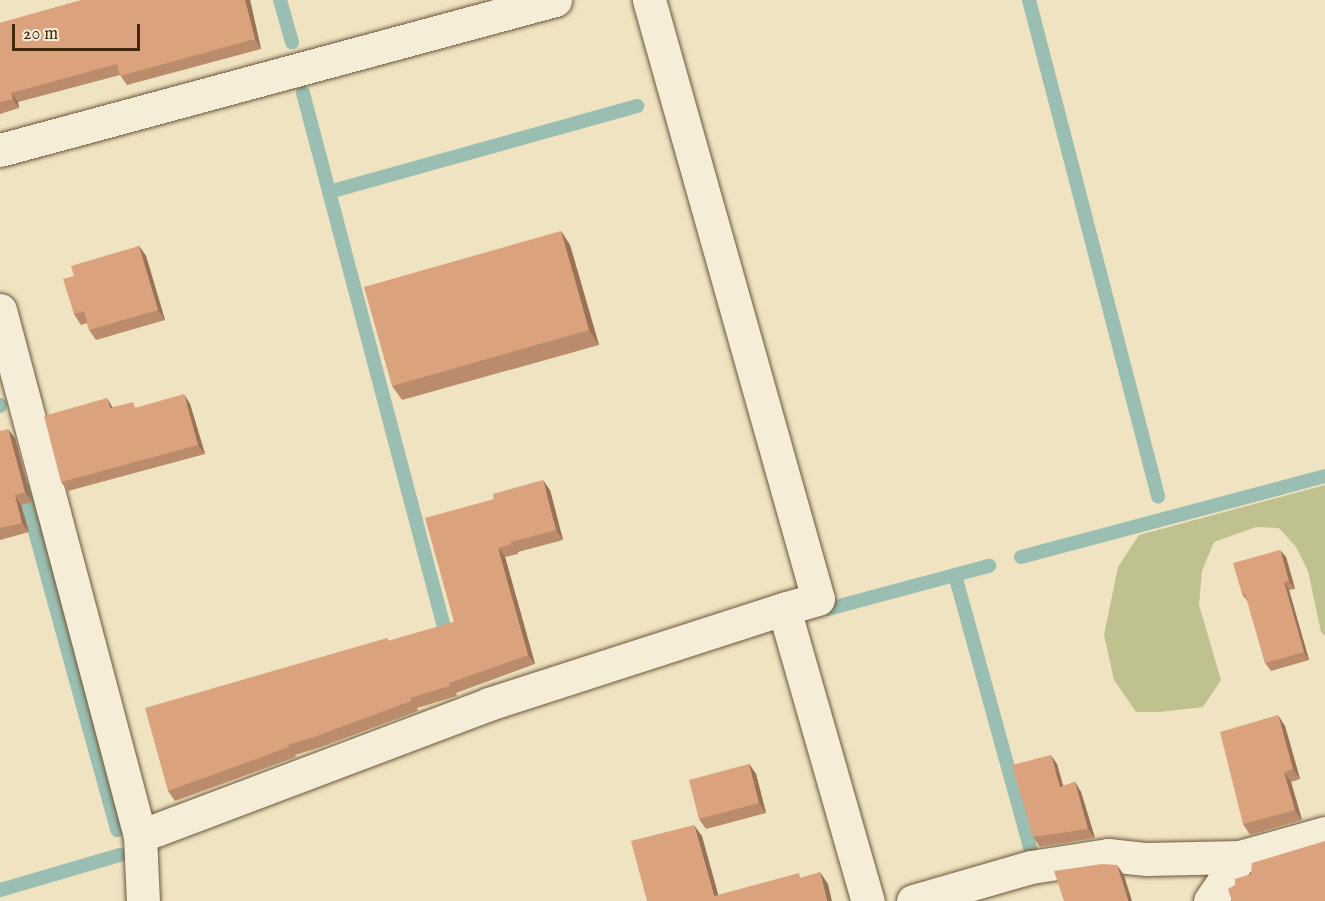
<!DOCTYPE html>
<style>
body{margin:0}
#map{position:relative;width:1325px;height:901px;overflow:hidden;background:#efe3c2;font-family:"IM FELL English",serif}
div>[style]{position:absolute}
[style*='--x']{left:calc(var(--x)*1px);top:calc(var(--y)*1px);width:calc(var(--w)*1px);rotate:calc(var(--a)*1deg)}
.green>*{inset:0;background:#bfc28f}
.stream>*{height:14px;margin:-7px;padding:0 7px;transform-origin:7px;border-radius:7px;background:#9abeb1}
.roads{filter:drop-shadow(0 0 2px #6c583a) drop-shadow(0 0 2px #6c583a)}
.minor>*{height:33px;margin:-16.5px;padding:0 16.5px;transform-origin:16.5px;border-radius:16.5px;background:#f5edd7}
.tertiary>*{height:33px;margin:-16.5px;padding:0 16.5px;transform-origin:16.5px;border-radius:16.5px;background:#f5edd7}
.wall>*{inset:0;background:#bb8c6c}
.shaded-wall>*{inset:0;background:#997258}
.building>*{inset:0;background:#daa37e}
span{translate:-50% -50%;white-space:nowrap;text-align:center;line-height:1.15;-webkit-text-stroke:6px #f5edd7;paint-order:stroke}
.scale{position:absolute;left:12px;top:24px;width:128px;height:27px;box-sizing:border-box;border:3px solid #40290c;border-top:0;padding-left:8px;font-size:18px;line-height:21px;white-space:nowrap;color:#40290c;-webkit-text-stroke:4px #f5edd7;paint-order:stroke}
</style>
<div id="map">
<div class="green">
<i style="clip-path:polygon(1325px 485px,1325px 636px,1321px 632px,1308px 571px,1296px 547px,1279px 528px,1256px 527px,1214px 542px,1202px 571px,1199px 605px,1221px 680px,1203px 707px,1160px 712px,1136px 712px,1114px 680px,1104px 635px,1118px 567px,1139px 535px)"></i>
</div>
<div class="stream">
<i style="--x:280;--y:0;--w:44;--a:74.1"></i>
<i style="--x:1029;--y:0;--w:513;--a:75.42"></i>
<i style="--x:303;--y:93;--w:568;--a:75.21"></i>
<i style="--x:329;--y:192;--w:320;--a:-15.6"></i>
<i style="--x:0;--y:405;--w:1;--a:90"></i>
<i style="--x:23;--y:488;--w:355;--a:74.6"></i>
<i style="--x:1021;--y:557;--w:315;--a:-14.9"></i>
<i style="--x:955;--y:575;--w:290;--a:74.6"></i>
<i style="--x:828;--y:609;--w:167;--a:-15"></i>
<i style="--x:0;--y:890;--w:125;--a:-16.3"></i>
</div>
<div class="roads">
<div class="minor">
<i style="--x:649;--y:0;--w:622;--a:74.24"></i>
<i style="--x:818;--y:599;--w:35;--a:164"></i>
<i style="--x:784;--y:609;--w:304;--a:74"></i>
<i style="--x:0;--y:310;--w:544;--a:75.1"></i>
<i style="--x:140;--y:836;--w:65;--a:87.4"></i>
<i style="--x:140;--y:836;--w:373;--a:-20.7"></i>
<i style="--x:489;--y:704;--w:310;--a:-17.9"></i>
<i style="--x:913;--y:901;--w:123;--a:-16.1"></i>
<i style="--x:1031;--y:867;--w:78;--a:-8.9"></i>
<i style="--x:1108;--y:855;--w:39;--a:6"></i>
<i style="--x:1147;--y:859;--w:93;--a:-1.2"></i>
<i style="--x:1210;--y:901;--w:53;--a:-55.7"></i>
<i style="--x:1240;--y:857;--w:88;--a:-15.8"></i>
</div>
<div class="tertiary">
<i style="--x:0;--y:150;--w:575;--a:-15.12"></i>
</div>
</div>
<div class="wall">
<i style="clip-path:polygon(82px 0,250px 0,261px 49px,127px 85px,120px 75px,18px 102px,19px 108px,0 114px,0 23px)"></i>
<i style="clip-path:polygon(561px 231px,570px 245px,599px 345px,402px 400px,392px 386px)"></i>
<i style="clip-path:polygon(139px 246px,146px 256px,165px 320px,96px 340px,89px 330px,87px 323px,81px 325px,74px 314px,74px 276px)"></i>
<i style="clip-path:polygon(190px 404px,205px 454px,68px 491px,61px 482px,113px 407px,137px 408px)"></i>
<i style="clip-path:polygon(0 431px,15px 438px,32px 502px,21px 505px,29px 532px,0 540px)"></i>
<i style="clip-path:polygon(550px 490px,563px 540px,518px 552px,518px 554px,505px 557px,535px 664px,456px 693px,457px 696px,417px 708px,418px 711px,321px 747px,295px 755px,296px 757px,175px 801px,168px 791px,387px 638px,389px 641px,454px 622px,494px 499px)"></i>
<i style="clip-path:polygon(1286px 557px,1295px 589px,1289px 590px,1309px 660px,1271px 671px,1265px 663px,1248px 602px,1242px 594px)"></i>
<i style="clip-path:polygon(1285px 726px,1300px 779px,1291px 782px,1302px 820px,1250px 835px,1243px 824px)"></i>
<i style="clip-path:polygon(749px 764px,756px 774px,766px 813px,706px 829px,699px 819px)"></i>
<i style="clip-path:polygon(1057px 764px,1063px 786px,1075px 782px,1081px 792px,1095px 838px,1040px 847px,1033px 837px)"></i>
</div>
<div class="shaded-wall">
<i style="clip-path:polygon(245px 0,250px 0,261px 49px,255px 39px)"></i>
<i style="clip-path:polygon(11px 93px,18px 102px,19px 108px,13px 99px)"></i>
<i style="clip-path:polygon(561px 231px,570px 245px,599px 345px,589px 330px)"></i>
<i style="clip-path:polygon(139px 246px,146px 256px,165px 320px,158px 310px)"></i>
<i style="clip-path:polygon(184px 394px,190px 404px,205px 454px,198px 445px)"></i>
<i style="clip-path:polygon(107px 398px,113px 408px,110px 408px)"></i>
<i style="clip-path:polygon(8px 429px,15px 438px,32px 502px,25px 492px)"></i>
<i style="clip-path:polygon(543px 480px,550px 490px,563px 540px,556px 530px)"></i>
<i style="clip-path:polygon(15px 495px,21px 505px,29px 532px,22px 523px)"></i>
<i style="clip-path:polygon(498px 548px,505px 557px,535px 664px,528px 655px)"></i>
<i style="clip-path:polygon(1280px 550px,1286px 557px,1295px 589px,1289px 581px)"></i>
<i style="clip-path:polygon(1284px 582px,1289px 590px,1309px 660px,1304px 652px)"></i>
<i style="clip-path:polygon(1278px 715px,1285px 726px,1300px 779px,1293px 769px)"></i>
<i style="clip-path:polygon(1051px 755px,1057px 764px,1066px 796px,1060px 787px)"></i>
<i style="clip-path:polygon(749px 764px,756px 774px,766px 813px,759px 803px)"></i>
<i style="clip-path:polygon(1284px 772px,1291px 782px,1302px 820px,1295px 810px)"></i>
<i style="clip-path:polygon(1075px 782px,1081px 792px,1095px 838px,1088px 829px)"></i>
<i style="clip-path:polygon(694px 825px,702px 836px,720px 901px,714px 896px)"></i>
<i style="clip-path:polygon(1117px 865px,1124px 875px,1132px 901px,1128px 901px)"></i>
<i style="clip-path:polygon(820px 872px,828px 884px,832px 901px,827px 901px)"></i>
</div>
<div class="building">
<i style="clip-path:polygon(82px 0,245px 0,255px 39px,120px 76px,117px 64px,11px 93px,13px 99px,0 102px,0 23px)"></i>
<i style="clip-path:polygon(561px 231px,589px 330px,392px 386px,364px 287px)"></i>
<i style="clip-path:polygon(139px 246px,158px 310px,89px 330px,84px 311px,74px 314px,63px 279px,74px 276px,71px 266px)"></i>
<i style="clip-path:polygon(184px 394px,198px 445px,61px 482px,44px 416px,107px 398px,110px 408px,133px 402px,135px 408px)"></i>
<i style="clip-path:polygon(8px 429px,25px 492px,15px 495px,22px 523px,0 528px,0 431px)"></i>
<i style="clip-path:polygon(543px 480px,556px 530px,511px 542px,511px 544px,498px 548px,528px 655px,449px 683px,450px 686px,410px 698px,411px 701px,314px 737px,288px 745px,289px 747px,168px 791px,145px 708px,387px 638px,388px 641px,454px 622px,425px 518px,494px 499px,493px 494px)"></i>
<i style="clip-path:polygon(1280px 550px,1289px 581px,1284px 582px,1304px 652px,1265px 663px,1245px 594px,1242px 594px,1233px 563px)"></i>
<i style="clip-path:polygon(1278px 715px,1293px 769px,1284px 772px,1295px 810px,1243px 824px,1220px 732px)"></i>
<i style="clip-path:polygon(1051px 755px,1060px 787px,1075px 782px,1088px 829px,1033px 837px,1012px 765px)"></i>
<i style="clip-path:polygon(749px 764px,759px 803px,699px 819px,689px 780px)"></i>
<i style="clip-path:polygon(694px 825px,714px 896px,799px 873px,800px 878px,820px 872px,827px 901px,647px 901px,631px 841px)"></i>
<i style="clip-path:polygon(1325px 841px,1325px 901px,1232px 901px,1228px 889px,1235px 885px,1235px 879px,1251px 874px,1252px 863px)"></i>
<i style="clip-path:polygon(1102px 864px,1117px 865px,1128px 901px,1064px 901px,1054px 871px)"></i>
</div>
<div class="scale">20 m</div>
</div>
